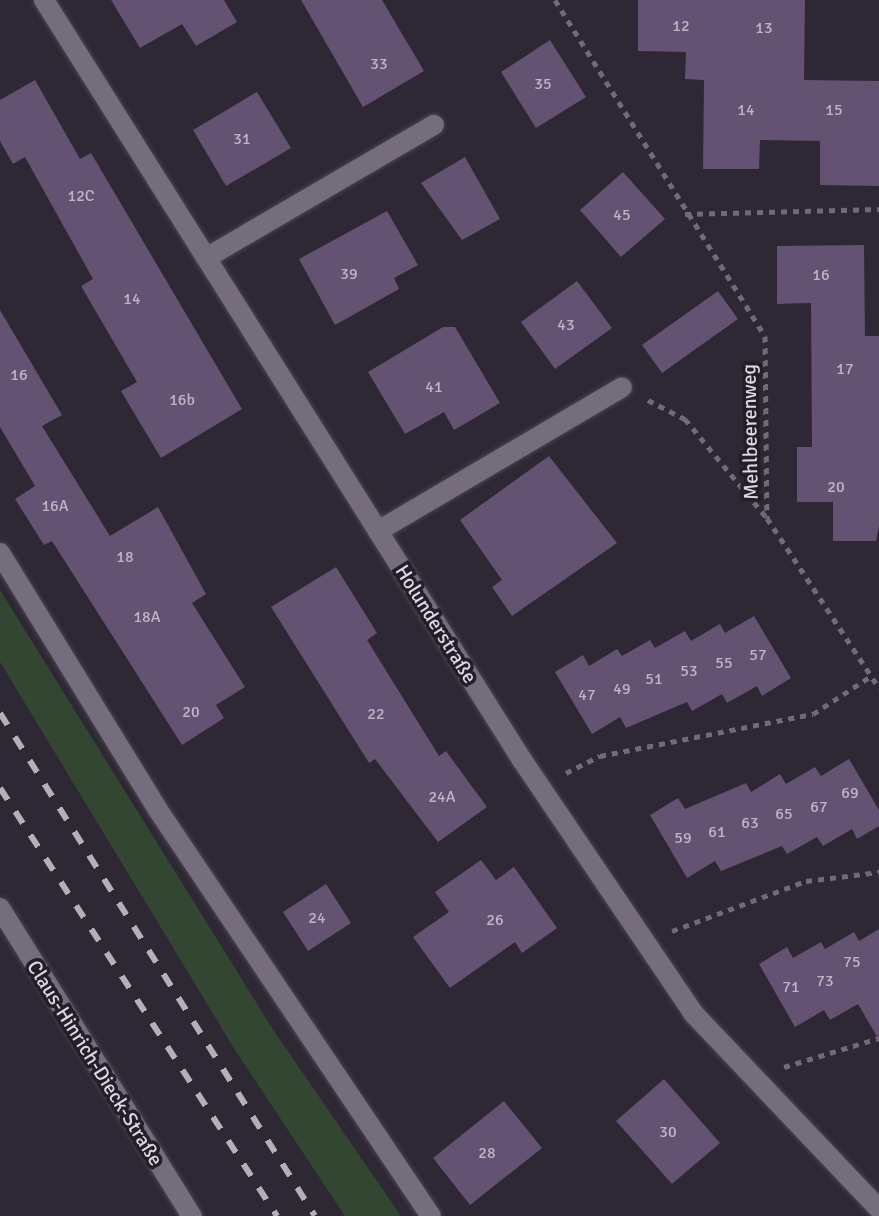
<!DOCTYPE html>
<meta charset="utf-8">
<style>
body{margin:0}
#map{position:relative;width:879px;height:1216px;overflow:hidden;background:#2e2734;font-family:Signika,sans-serif}
div>[style]{position:absolute}
[style*='--x']{left:calc(var(--x)*1px);top:calc(var(--y)*1px);width:calc(var(--w)*1px);rotate:calc(var(--a)*1deg)}
.green>*{inset:0;background:#324632}
.building>*{inset:0;background:#635271}
.path>*{height:5px;margin-top:-2.5px;transform-origin:0;background:repeating-linear-gradient(90deg,#726b77 0 6px,transparent 0 12px)}
.roads{filter:drop-shadow(0 0 2px #4a444f) drop-shadow(0 0 2px #4a444f)}
.minor>*{height:20px;margin:-10px;padding:0 10px;transform-origin:10px;border-radius:10px;background:#756d7d}
.rail>*{height:6px;margin-top:-3px;transform-origin:0;background:repeating-linear-gradient(90deg,#b4afb9 0 14px,transparent 0 28px)}
span{translate:-50% -50%;white-space:nowrap;text-align:center;line-height:1.15;-webkit-text-stroke:7px #241d2a;paint-order:stroke}
.number-label{font-size:16px;color:#beb6c5}
.number-label span{-webkit-text-stroke-width:0}
.street-label{font-size:20px;color:#ddd8e1}
</style>
<div id="map">
<div class="green">
<i style="clip-path:polygon(0 590px,274px 1031px,401px 1216px,345px 1216px,235px 1050px,0 662px)"></i>
</div>
<div class="building">
<i style="clip-path:polygon(111px 0,224px 0,237px 22px,196px 46px,182px 24px,140px 48px)"></i>
<i style="clip-path:polygon(301px 0,382px 0,424px 71px,363px 107px)"></i>
<i style="clip-path:polygon(638px 0,805px 0,804px 80px,879px 81px,879px 186px,820px 185px,820px 141px,760px 140px,759px 169px,703px 169px,704px 80px,685px 79px,686px 52px,638px 51px)"></i>
<i style="clip-path:polygon(550px 40px,586px 97px,536px 128px,501px 72px)"></i>
<i style="clip-path:polygon(35px 80px,80px 159px,91px 153px,242px 409px,161px 458px,121px 391px,137px 382px,81px 286px,93px 279px,25px 157px,13px 164px,0 141px,0 100px)"></i>
<i style="clip-path:polygon(257px 92px,291px 148px,226px 186px,193px 130px)"></i>
<i style="clip-path:polygon(465px 157px,500px 219px,462px 240px,421px 183px)"></i>
<i style="clip-path:polygon(623px 172px,665px 219px,621px 257px,580px 210px)"></i>
<i style="clip-path:polygon(387px 211px,418px 265px,394px 278px,399px 289px,335px 325px,299px 259px)"></i>
<i style="clip-path:polygon(864px 245px,865px 336px,879px 336px,879px 526px,876px 541px,833px 541px,833px 502px,797px 502px,797px 447px,812px 447px,811px 303px,777px 304px,777px 246px)"></i>
<i style="clip-path:polygon(577px 281px,612px 328px,555px 369px,521px 322px)"></i>
<i style="clip-path:polygon(718px 291px,738px 319px,662px 373px,642px 345px)"></i>
<i style="clip-path:polygon(0 310px,62px 415px,42px 426px,110px 536px,158px 507px,206px 594px,192px 603px,245px 687px,216px 705px,224px 718px,182px 745px,52px 541px,44px 545px,15px 499px,35px 486px,0 427px)"></i>
<i style="clip-path:polygon(443px 327px,455px 327px,500px 403px,454px 430px,444px 412px,405px 434px,368px 372px)"></i>
<i style="clip-path:polygon(549px 456px,617px 543px,512px 616px,492px 587px,502px 580px,460px 520px)"></i>
<i style="clip-path:polygon(336px 567px,377px 633px,367px 640px,439px 756px,446px 751px,487px 807px,438px 842px,375px 759px,369px 763px,271px 607px)"></i>
<i style="clip-path:polygon(754px 616px,791px 678px,762px 696px,757px 686px,727px 703px,722px 694px,692px 711px,687px 702px,626px 728px,620px 717px,592px 734px,555px 672px,583px 655px,589px 666px,617px 649px,622px 656px,650px 640px,655px 648px,685px 631px,691px 641px,720px 624px,725px 633px)"></i>
<i style="clip-path:polygon(849px 759px,879px 810px,879px 826px,857px 839px,852px 829px,823px 846px,817px 837px,787px 854px,782px 846px,721px 871px,715px 861px,687px 878px,650px 815px,678px 798px,685px 809px,746px 783px,751px 792px,780px 774px,786px 784px,815px 767px,821px 776px)"></i>
<i style="clip-path:polygon(481px 860px,496px 880px,514px 867px,557px 928px,522px 953px,515px 942px,450px 988px,413px 937px,449px 912px,435px 892px)"></i>
<i style="clip-path:polygon(326px 884px,351px 923px,308px 951px,283px 912px)"></i>
<i style="clip-path:polygon(879px 929px,879px 1040px,858px 1004px,830px 1020px,824px 1010px,795px 1027px,759px 964px,787px 947px,793px 958px,821px 942px,825px 949px,854px 932px,859px 941px)"></i>
<i style="clip-path:polygon(664px 1079px,720px 1143px,672px 1184px,616px 1121px)"></i>
<i style="clip-path:polygon(504px 1101px,542px 1148px,470px 1205px,433px 1158px)"></i>
</div>
<div class="path">
<i style="--x:555;--y:0;--w:396;--a:58"></i>
<i style="--x:765;--y:336;--w:182;--a:89.4"></i>
<i style="--x:767;--y:518;--w:204;--a:56.6"></i>
<i style="--x:685;--y:214;--w:194;--a:-1.5"></i>
<i style="--x:648;--y:400;--w:42;--a:27.2"></i>
<i style="--x:685;--y:419;--w:129;--a:50.4"></i>
<i style="--x:566;--y:773;--w:38;--a:-27"></i>
<i style="--x:600;--y:756;--w:217;--a:-11.2"></i>
<i style="--x:813;--y:714;--w:69;--a:-33.2"></i>
<i style="--x:672;--y:931;--w:143;--a:-20.5"></i>
<i style="--x:806;--y:881;--w:74;--a:-7"></i>
<i style="--x:784;--y:1067;--w:99;--a:-17"></i>
</div>
<div class="roads">
<div class="minor">
<i style="--x:44;--y:0;--w:898;--a:57.83"></i>
<i style="--x:522;--y:760;--w:305;--a:55.9"></i>
<i style="--x:693;--y:1013;--w:270;--a:46.5"></i>
<i style="--x:206;--y:258;--w:264;--a:-30.3"></i>
<i style="--x:378;--y:531;--w:283;--a:-30.5"></i>
<i style="--x:0;--y:553;--w:302;--a:58.4"></i>
<i style="--x:158;--y:810;--w:489;--a:56.1"></i>
<i style="--x:0;--y:908;--w:363;--a:58.1"></i>
</div>
</div>
<div class="rail">
<i style="--x:0;--y:713;--w:593;--a:57.94"></i>
<i style="--x:0;--y:788;--w:510;--a:57.09"></i>
</div>
<div class="number-label">
<span style="left:681px;top:26px">12</span>
<span style="left:764px;top:28px">13</span>
<span style="left:379px;top:64px">33</span>
<span style="left:543px;top:84px">35</span>
<span style="left:746px;top:110px">14</span>
<span style="left:834px;top:110px">15</span>
<span style="left:242px;top:139px">31</span>
<span style="left:81px;top:196px">12C</span>
<span style="left:622px;top:215px">45</span>
<span style="left:349px;top:274px">39</span>
<span style="left:821px;top:275px">16</span>
<span style="left:132px;top:299px">14</span>
<span style="left:566px;top:325px">43</span>
<span style="left:845px;top:369px">17</span>
<span style="left:19px;top:375px">16</span>
<span style="left:434px;top:387px">41</span>
<span style="left:182px;top:400px">16b</span>
<span style="left:836px;top:487px">20</span>
<span style="left:55px;top:506px">16A</span>
<span style="left:125px;top:557px">18</span>
<span style="left:147px;top:617px">18A</span>
<span style="left:758px;top:655px">57</span>
<span style="left:724px;top:663px">55</span>
<span style="left:689px;top:671px">53</span>
<span style="left:654px;top:679px">51</span>
<span style="left:622px;top:689px">49</span>
<span style="left:587px;top:695px">47</span>
<span style="left:191px;top:712px">20</span>
<span style="left:376px;top:714px">22</span>
<span style="left:850px;top:793px">69</span>
<span style="left:442px;top:797px">24A</span>
<span style="left:819px;top:807px">67</span>
<span style="left:784px;top:814px">65</span>
<span style="left:750px;top:823px">63</span>
<span style="left:717px;top:832px">61</span>
<span style="left:683px;top:838px">59</span>
<span style="left:317px;top:918px">24</span>
<span style="left:495px;top:920px">26</span>
<span style="left:852px;top:962px">75</span>
<span style="left:825px;top:981px">73</span>
<span style="left:791px;top:987px">71</span>
<span style="left:668px;top:1132px">30</span>
<span style="left:487px;top:1153px">28</span>
</div>
<div class="street-label">
<span style="left:750px;top:432px;rotate:-91deg">Mehlbeerenweg</span>
<span style="left:436px;top:624px;rotate:58deg">Holunderstraße</span>
<span style="left:95px;top:1063px;rotate:58deg">Claus-Hinrich-Dieck-Straße</span>
</div>
</div>
